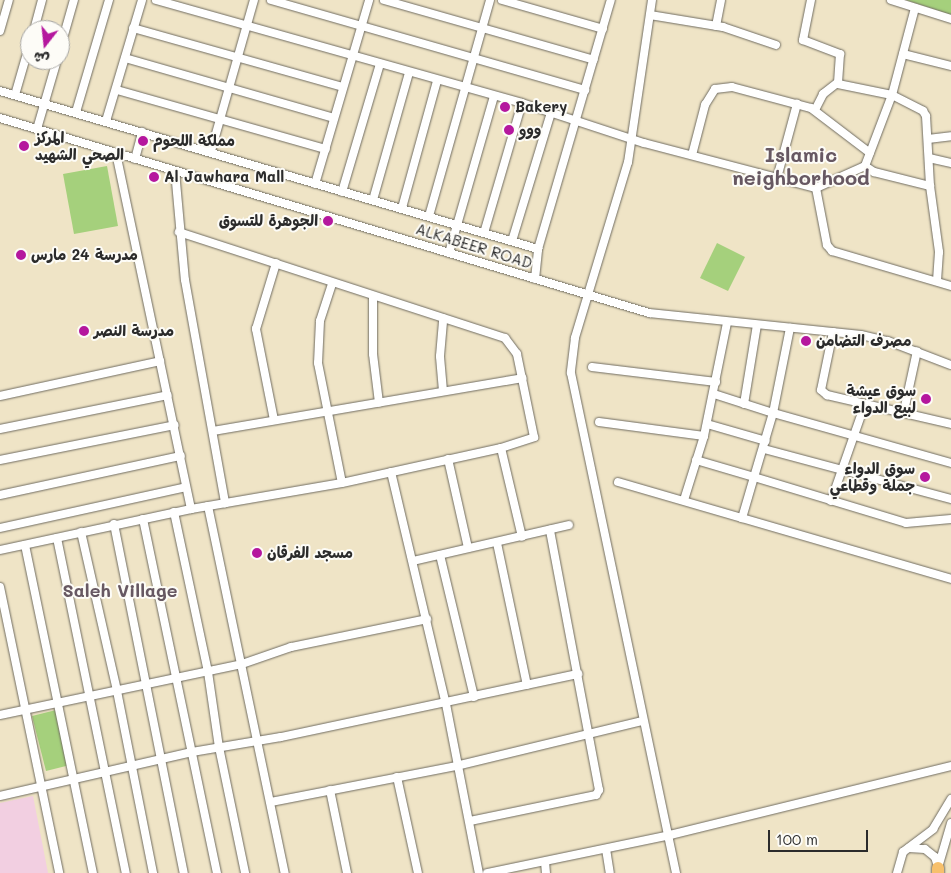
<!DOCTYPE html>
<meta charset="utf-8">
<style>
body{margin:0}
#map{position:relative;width:951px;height:873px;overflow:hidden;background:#efe4c6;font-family:Mali,"Playpen Sans Arabic",sans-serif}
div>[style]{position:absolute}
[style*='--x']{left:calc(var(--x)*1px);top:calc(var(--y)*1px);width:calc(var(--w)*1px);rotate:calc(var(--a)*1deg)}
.built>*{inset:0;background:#f2cfe1}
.green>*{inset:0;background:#a5d07c}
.roads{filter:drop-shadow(0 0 1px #706c61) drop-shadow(0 0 1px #706c61)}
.minor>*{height:8px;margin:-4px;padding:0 4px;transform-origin:4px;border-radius:4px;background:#fff}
.highway>*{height:12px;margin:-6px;padding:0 6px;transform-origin:6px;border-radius:6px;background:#f7c06c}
.dots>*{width:14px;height:14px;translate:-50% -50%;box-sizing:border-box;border:2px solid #fdfcf7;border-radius:50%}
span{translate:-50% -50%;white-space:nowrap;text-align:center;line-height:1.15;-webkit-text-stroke:4px #fdfcf7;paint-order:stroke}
.poi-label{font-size:15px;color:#2b2b2b;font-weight:700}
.left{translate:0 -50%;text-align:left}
.right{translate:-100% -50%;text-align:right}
.street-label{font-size:15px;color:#2b2b2b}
.quarter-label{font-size:18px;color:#675862;font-weight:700}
.district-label{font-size:20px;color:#675862;font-weight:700}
.north{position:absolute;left:20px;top:20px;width:50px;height:50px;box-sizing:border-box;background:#fdfcf7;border:1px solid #a9a8a5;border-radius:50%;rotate:196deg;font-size:14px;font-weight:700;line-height:20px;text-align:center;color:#2b2b2b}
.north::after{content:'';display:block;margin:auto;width:18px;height:22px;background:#b5179e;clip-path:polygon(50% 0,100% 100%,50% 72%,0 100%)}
.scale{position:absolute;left:768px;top:830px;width:100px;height:22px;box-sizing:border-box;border:2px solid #2b2b2b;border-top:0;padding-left:6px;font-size:15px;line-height:18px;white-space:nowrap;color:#2b2b2b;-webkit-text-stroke:4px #fdfcf7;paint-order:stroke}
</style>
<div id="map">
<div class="built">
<i style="clip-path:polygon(33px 796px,48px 873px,0 873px,0 803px)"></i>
</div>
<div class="green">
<i style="clip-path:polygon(906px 0,951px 0,951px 15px)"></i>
<i style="clip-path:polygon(107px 166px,118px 226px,74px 234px,63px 174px)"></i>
<i style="clip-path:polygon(717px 243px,745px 257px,728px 291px,700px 278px)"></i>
<i style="clip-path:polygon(56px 710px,70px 765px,46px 771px,32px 716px)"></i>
</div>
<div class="roads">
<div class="minor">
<i style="--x:156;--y:0;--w:380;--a:15.7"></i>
<i style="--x:522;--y:103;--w:128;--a:18.2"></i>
<i style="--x:644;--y:143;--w:178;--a:14.7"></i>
<i style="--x:816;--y:188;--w:54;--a:-24.2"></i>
<i style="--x:865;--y:166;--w:76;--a:-69.2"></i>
<i style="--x:892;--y:95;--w:90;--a:-75.2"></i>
<i style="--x:271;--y:0;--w:327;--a:16"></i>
<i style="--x:384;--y:0;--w:218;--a:15.9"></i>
<i style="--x:502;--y:0;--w:105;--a:16"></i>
<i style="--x:652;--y:0;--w:164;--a:98.4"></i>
<i style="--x:628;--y:162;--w:184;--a:106.8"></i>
<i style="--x:575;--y:338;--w:35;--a:97"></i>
<i style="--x:571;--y:373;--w:511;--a:78.14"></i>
<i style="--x:811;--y:0;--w:41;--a:101.3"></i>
<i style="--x:803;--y:40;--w:40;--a:21"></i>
<i style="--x:840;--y:54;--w:30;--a:94"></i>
<i style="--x:838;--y:84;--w:55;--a:11.5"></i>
<i style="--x:892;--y:95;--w:35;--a:27"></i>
<i style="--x:923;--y:111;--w:6;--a:59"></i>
<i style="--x:926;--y:116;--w:70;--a:86.7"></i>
<i style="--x:930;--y:186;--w:67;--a:82.2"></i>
<i style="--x:939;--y:252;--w:29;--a:94"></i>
<i style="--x:891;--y:0;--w:63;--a:17.6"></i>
<i style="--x:650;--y:15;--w:74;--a:9.3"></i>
<i style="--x:723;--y:27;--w:56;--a:18.8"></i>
<i style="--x:716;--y:26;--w:26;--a:-79"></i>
<i style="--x:133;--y:28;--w:218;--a:15.7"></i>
<i style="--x:34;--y:30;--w:31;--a:-75"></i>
<i style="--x:0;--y:31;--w:32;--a:-74"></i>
<i style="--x:60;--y:49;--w:51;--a:-74.1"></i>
<i style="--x:903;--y:54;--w:49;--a:14"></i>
<i style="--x:125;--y:58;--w:217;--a:16"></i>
<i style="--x:117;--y:90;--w:217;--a:15.8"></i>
<i style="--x:0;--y:91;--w:561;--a:16.37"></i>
<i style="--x:538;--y:249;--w:259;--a:-73.7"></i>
<i style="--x:15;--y:95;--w:54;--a:-73.9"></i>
<i style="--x:815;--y:110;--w:18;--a:-63"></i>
<i style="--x:823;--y:94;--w:18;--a:-38"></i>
<i style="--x:76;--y:112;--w:117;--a:-73.6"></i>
<i style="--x:0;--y:118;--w:678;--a:16.72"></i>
<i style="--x:649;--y:313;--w:213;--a:5.9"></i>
<i style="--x:861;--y:335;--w:28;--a:13"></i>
<i style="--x:888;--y:341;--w:67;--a:20.9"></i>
<i style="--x:106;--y:121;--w:126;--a:-73.4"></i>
<i style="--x:37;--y:129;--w:72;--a:-73.8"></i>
<i style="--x:928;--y:139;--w:23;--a:-7"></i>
<i style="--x:211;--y:151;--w:157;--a:-74.1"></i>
<i style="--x:116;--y:153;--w:364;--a:78.1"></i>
<i style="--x:692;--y:155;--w:52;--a:-75.4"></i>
<i style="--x:705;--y:105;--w:19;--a:-58"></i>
<i style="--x:715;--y:89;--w:17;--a:-7"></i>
<i style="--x:732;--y:87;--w:82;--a:14.9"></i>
<i style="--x:811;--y:108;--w:74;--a:37.3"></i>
<i style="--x:929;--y:158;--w:23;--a:13"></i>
<i style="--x:135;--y:159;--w:28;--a:-75"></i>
<i style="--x:865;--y:166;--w:11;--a:34"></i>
<i style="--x:874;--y:172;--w:58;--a:14"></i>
<i style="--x:175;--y:171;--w:109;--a:84.8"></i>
<i style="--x:185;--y:280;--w:227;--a:79.8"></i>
<i style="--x:777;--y:178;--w:77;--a:-74.9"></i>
<i style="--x:315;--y:184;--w:192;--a:-73.6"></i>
<i style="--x:816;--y:188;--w:58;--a:79.1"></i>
<i style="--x:827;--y:245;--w:8;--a:50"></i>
<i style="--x:832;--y:251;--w:124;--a:16.4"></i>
<i style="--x:342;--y:192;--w:134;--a:-73.5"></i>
<i style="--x:373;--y:200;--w:132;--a:-74.2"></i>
<i style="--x:402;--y:208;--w:132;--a:-74.6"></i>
<i style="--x:429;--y:216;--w:224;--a:-74.2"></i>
<i style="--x:484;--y:233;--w:135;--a:-73.7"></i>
<i style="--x:512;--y:241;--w:134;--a:-73.1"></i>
<i style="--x:449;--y:253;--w:163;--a:-74"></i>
<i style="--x:535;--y:279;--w:30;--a:-84"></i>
<i style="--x:332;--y:284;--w:39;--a:108"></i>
<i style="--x:320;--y:321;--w:42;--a:92.7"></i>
<i style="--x:318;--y:363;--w:122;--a:78.7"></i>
<i style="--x:373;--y:298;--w:56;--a:90"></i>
<i style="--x:373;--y:354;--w:49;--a:83"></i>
<i style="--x:833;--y:332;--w:59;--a:101.7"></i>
<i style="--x:821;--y:390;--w:8;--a:40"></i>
<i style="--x:827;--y:395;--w:39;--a:13"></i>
<i style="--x:592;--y:367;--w:125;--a:6.9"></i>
<i style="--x:443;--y:391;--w:35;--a:-95"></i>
<i style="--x:440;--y:356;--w:38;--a:-85"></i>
<i style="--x:714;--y:394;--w:62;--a:17.9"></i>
<i style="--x:773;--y:413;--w:87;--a:-78.7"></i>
<i style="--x:0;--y:396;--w:164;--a:-12.3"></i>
<i style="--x:744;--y:404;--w:80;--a:-80.7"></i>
<i style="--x:904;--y:411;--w:61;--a:-77.8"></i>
<i style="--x:274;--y:420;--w:93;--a:-101.2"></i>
<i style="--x:256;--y:329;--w:69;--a:-73.1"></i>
<i style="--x:599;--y:422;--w:106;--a:7.6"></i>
<i style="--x:707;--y:424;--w:61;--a:16.1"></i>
<i style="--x:0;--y:429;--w:171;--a:-11.4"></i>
<i style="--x:213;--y:431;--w:314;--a:-9.7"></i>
<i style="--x:501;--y:448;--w:91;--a:76.7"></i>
<i style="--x:764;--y:449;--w:194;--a:15"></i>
<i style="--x:448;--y:459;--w:91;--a:77.3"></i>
<i style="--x:0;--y:460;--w:178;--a:-11.3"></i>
<i style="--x:696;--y:460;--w:60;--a:16.3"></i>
<i style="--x:754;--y:477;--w:43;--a:106.3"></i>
<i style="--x:951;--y:463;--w:185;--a:-164.3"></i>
<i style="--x:773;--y:413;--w:67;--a:106.5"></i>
<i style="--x:754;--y:477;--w:159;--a:16.8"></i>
<i style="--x:906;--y:523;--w:45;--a:-5.1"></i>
<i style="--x:391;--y:472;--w:238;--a:76.7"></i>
<i style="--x:446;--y:704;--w:172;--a:79"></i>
<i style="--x:618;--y:482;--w:347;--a:16.2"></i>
<i style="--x:0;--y:495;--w:185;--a:-12.2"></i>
<i style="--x:684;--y:500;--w:67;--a:-72.6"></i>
<i style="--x:704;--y:436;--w:115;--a:-78.5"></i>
<i style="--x:831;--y:501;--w:103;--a:-70.7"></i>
<i style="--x:865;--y:404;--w:88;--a:13.1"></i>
<i style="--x:208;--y:506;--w:375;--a:78.2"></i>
<i style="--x:174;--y:512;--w:164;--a:78"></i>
<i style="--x:208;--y:672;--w:76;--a:81.7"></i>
<i style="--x:219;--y:747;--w:129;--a:78.3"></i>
<i style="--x:143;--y:519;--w:362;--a:78.2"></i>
<i style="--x:114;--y:524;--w:356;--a:78.7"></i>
<i style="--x:0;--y:528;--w:190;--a:-12.4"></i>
<i style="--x:81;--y:532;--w:163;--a:77.2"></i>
<i style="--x:117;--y:691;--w:186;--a:78.8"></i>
<i style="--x:57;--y:538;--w:342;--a:78.4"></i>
<i style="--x:497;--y:543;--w:145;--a:78.1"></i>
<i style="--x:25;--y:545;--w:335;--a:78.3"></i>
<i style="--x:0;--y:550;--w:195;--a:-12.1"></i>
<i style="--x:191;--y:509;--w:153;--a:-9.8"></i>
<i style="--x:342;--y:483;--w:163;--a:-12.4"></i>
<i style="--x:501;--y:448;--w:35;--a:-18"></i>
<i style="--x:534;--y:437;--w:85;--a:-101.6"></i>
<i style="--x:517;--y:354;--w:20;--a:-127"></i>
<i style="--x:505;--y:338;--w:343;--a:-162"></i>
<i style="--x:440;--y:555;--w:146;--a:76.5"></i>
<i style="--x:413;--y:561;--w:160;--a:-13"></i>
<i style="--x:0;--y:587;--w:292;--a:78.3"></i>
<i style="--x:0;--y:715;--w:247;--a:-11.9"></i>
<i style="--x:242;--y:664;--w:52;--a:-19.1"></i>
<i style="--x:291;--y:647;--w:139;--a:-11.6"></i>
<i style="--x:397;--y:777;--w:98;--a:77.7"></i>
<i style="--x:330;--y:790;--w:85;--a:78.4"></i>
<i style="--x:0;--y:796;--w:197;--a:-12.9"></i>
<i style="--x:192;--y:752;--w:90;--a:-9.6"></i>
<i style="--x:281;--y:737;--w:304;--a:-12"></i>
<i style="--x:271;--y:802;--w:188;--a:-11"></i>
<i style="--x:456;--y:766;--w:191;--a:-13.6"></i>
<i style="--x:470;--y:821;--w:129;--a:-11.7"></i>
<i style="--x:596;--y:795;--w:6;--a:-59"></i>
<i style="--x:599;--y:790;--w:265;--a:-100.7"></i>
<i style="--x:909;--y:848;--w:16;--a:4"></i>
<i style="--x:925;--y:849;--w:13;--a:39"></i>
<i style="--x:935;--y:857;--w:6;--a:72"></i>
<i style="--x:606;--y:849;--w:24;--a:81"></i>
<i style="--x:545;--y:862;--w:11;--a:85"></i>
<i style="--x:937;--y:871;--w:50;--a:-73.7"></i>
<i style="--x:487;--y:873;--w:187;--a:-11.7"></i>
<i style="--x:670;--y:835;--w:289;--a:-13.8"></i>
<i style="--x:897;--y:873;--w:22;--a:-74"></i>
<i style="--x:903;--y:852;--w:38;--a:-37"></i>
<i style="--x:933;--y:829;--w:35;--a:-59"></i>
</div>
<div class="highway">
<i style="--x:938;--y:868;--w:5;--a:90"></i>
</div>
</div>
<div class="dots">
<i style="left:505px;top:107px;background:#b5179e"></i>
<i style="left:509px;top:130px;background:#b5179e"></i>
<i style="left:143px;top:141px;background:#b5179e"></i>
<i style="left:24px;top:146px;background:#b5179e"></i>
<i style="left:154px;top:177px;background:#b5179e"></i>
<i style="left:328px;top:221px;background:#b5179e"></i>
<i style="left:21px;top:255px;background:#b5179e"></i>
<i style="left:84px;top:331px;background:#b5179e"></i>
<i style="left:806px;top:341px;background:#b5179e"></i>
<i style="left:926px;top:399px;background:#b5179e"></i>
<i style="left:925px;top:477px;background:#b5179e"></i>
<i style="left:257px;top:553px;background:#b5179e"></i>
</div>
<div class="poi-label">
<span class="left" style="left:515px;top:107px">Bakery</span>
<span class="left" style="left:519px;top:130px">ووو</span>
<span class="left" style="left:35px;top:146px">المركز<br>الصحي الشهيد</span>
<span class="left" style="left:153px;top:141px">مملكة اللحوم</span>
<span class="left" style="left:164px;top:177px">Al Jawhara Mall</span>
<span class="right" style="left:318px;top:221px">الجوهرة للتسوق</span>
<span class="left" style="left:31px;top:255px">مدرسة 24 مارس</span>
<span class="left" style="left:94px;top:331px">مدرسة النصر</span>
<span class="left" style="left:816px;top:341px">مصرف التضامن</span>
<span class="right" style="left:916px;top:399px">سوق عيشة<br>لبيع الدواء</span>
<span class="right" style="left:915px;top:477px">سوق الدواء<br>جملة وقطاعي</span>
<span class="left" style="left:267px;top:553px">مسجد الفرقان</span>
</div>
<div class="street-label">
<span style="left:474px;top:246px;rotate:17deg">ALKABEER ROAD</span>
</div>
<div class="quarter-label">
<span style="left:120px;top:590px">Saleh Village</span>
</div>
<div class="district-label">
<span style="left:801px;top:166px">Islamic<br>neighborhood</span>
</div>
<div class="north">ش</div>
<div class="scale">100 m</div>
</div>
